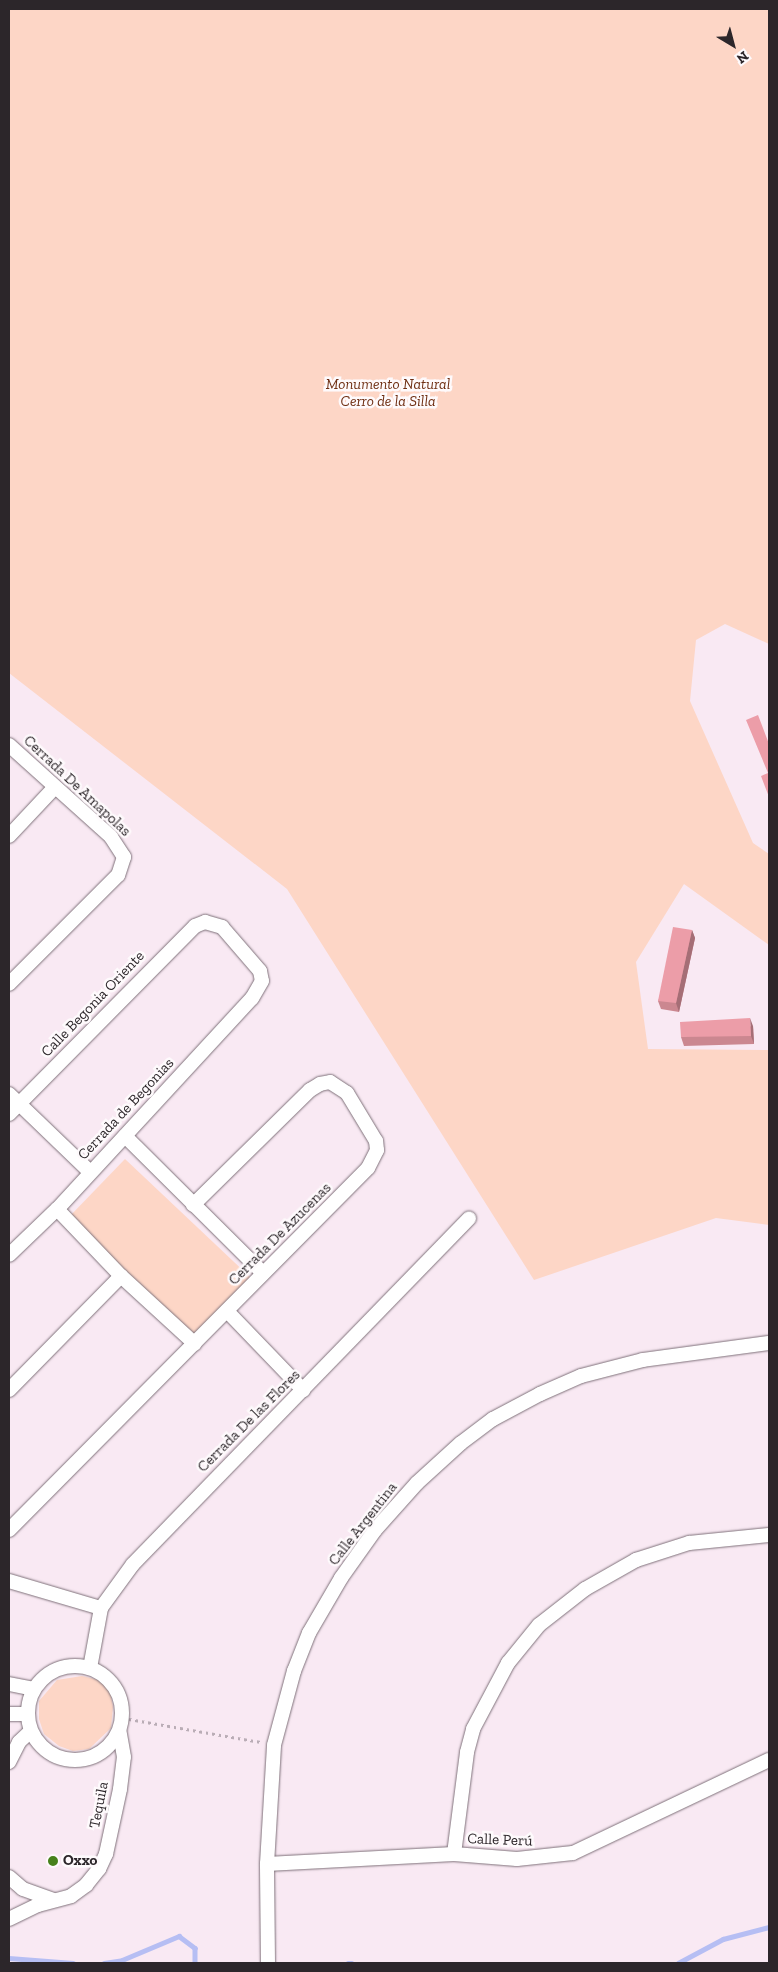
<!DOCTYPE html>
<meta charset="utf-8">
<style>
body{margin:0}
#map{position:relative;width:778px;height:1972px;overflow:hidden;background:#f9e9f3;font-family:"Zilla Slab",serif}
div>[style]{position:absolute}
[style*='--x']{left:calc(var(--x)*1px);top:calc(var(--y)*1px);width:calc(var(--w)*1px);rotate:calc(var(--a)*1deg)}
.green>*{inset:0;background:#fdd6c6}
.stream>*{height:4.5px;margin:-2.25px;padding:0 2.25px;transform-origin:2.25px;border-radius:2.25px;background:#b6bef3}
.path>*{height:2.5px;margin-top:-1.25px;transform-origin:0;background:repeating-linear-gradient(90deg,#baadb6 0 2.5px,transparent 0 6.5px)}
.roads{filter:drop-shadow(0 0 1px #7f717a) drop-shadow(0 0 1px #7f717a)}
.street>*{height:14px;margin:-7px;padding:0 7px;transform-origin:7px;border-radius:7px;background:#fff}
.street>.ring{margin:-7px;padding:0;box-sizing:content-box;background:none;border:14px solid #fff;border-radius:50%}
.wall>*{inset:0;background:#cb8790}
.shaded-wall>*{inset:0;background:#a56e76}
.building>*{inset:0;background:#ec9da8}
.dots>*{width:14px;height:14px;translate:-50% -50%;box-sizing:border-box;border:2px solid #fefafc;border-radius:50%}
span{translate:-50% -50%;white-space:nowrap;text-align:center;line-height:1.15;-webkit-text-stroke:5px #fefafc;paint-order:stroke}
.park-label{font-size:15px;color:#6f2f13;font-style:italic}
.street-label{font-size:15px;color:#2c262a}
.poi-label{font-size:15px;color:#2c262a;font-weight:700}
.left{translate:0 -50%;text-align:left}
.frame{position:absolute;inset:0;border:10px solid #2c262a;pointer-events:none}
.north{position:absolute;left:708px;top:20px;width:50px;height:50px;-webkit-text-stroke:4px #fefafc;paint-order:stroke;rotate:143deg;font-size:14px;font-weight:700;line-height:20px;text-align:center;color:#2c262a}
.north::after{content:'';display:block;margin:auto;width:18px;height:22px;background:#2c262a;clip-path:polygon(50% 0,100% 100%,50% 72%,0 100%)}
</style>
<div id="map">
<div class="green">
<i style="clip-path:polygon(9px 9px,769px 9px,769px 644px,725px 624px,696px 640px,690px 701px,753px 843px,769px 854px,769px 945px,684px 884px,636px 962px,648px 1049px,769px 1050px,769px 1225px,716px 1218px,534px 1280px,287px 889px,9px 673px)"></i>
<i style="clip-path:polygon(125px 1159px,251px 1278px,194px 1337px,69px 1217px)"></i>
<i style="clip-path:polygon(82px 1676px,99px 1680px,110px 1691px,113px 1707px,111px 1728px,89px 1749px,73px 1751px,59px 1746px,44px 1734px,39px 1719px,39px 1701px,57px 1680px)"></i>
</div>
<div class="stream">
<i style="--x:9;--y:1958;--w:64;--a:4.5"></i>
<i style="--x:104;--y:1963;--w:18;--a:-9"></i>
<i style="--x:122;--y:1960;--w:62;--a:-22.8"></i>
<i style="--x:179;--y:1936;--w:20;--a:37"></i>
<i style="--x:195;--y:1948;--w:15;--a:90"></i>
<i style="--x:348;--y:1963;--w:4;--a:0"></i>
<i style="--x:678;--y:1963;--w:51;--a:-28.1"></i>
<i style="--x:723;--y:1939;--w:48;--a:-14.6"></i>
</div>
<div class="path">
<i style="--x:129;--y:1719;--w:134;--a:9.9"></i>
</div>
<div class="roads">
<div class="street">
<i style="--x:9;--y:745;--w:137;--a:42"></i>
<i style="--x:111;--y:837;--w:24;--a:57"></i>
<i style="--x:124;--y:857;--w:19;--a:108"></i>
<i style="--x:118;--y:875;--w:154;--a:135"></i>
<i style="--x:9;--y:836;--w:66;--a:-46.8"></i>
<i style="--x:9;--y:1094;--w:112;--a:43.9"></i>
<i style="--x:9;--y:1114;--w:264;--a:-45.3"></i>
<i style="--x:195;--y:926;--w:11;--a:-22"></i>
<i style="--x:205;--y:922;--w:18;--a:16"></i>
<i style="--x:222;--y:927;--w:58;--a:49.2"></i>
<i style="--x:260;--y:971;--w:10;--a:79"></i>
<i style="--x:262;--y:981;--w:20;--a:120"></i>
<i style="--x:252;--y:998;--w:287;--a:132.7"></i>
<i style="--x:57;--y:1209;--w:66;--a:136.2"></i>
<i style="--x:125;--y:1136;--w:193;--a:44.8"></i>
<i style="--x:57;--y:1209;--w:93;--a:46.3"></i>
<i style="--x:121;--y:1276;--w:100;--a:42.6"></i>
<i style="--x:227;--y:1311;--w:110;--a:46.1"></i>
<i style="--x:9;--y:1390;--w:160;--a:-45.5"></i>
<i style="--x:9;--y:1530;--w:510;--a:-45.24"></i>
<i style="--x:368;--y:1168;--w:20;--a:-63"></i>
<i style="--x:377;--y:1150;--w:9;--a:-96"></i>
<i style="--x:376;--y:1141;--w:56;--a:-121.1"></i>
<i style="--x:347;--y:1093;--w:20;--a:-147"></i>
<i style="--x:330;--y:1082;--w:10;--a:169"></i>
<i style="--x:320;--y:1084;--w:12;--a:149"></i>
<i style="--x:310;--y:1090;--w:164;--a:135.5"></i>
<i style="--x:9;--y:1581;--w:96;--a:16.4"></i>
<i class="ring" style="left:28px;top:1666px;width:80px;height:80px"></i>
<i style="--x:90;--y:1668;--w:61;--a:-79.6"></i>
<i style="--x:101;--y:1608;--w:54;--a:-54"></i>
<i style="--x:133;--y:1564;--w:482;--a:-45.8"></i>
<i style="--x:9;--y:1684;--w:25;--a:11"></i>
<i style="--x:9;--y:1714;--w:18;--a:0"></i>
<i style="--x:9;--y:1762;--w:22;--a:-63"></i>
<i style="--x:19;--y:1742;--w:16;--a:-43"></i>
<i style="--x:454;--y:1854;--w:103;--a:-82.7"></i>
<i style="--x:467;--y:1752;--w:24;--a:-75"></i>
<i style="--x:473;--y:1729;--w:75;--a:-62.1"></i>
<i style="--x:508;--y:1663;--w:49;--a:-50.8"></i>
<i style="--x:539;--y:1625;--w:58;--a:-38"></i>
<i style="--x:585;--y:1589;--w:59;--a:-29.6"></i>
<i style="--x:636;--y:1560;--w:56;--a:-17.8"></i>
<i style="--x:689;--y:1543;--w:80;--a:-5.7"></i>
<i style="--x:267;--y:1864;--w:187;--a:-3.1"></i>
<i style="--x:454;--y:1854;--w:63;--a:4.5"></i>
<i style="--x:517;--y:1859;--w:56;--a:-6.1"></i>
<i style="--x:573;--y:1853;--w:217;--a:-25.4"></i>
<i style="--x:9;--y:1877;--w:18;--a:41"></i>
<i style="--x:23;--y:1889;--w:32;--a:20"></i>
<i style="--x:9;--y:1919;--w:32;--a:-26"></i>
<i style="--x:38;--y:1905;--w:34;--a:-15"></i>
<i style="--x:71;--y:1896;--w:19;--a:-36"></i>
<i style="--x:86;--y:1885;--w:21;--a:-51"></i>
<i style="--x:99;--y:1869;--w:17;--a:-65"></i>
<i style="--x:106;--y:1854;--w:66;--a:-77.8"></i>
<i style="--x:120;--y:1789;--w:32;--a:-83"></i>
<i style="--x:124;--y:1757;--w:27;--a:-100"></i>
<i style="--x:268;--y:1963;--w:99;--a:-90.6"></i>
<i style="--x:267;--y:1864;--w:119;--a:-86.6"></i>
<i style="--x:274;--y:1745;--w:77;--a:-74.9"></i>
<i style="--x:294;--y:1671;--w:41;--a:-68.5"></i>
<i style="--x:309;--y:1633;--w:64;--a:-59.8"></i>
<i style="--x:341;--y:1578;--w:59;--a:-54.7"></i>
<i style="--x:375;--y:1530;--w:63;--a:-48.2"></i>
<i style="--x:417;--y:1483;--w:59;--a:-42.3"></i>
<i style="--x:461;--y:1443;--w:40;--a:-37"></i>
<i style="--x:493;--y:1419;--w:53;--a:-28"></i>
<i style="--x:540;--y:1394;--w:45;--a:-23.7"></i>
<i style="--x:581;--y:1376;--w:64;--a:-14.5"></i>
<i style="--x:643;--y:1360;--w:127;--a:-7.7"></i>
</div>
</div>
<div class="wall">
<i style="clip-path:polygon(692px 930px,695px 938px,679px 1012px,661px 1009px,658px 1001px)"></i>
<i style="clip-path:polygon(753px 1026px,754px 1044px,684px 1046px,681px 1037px)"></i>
</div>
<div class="shaded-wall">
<i style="clip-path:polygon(692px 930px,695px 938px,679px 1012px,676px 1003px)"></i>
<i style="clip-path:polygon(750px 1018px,753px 1026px,754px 1044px,751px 1036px)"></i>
</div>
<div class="building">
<i style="clip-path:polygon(758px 715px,769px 744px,769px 797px,761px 776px,768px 773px,746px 720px)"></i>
<i style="clip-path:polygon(673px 927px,692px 930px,676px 1003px,658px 1001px)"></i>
<i style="clip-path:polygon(750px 1018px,751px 1036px,681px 1037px,680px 1022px)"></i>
</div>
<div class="dots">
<i style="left:53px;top:1861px;background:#47811b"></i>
</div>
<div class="park-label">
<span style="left:388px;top:393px">Monumento Natural<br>Cerro de la Silla</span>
</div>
<div class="street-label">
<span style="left:77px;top:786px;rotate:43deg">Cerrada De Amapolas</span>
<span style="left:93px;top:1004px;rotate:-46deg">Calle Begonia Oriente</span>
<span style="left:126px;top:1109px;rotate:-47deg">Cerrada de Begonias</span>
<span style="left:280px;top:1234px;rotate:-45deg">Cerrada De Azucenas</span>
<span style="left:249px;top:1421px;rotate:-45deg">Cerrada De las Flores</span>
<span style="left:363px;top:1524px;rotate:-52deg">Calle Argentina</span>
<span style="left:99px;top:1805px;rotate:-79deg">Tequila</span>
<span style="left:500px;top:1840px;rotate:2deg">Calle Perú</span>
</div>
<div class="poi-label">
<span class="left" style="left:63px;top:1861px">Oxxo</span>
</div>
<div class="frame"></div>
<div class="north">N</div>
</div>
